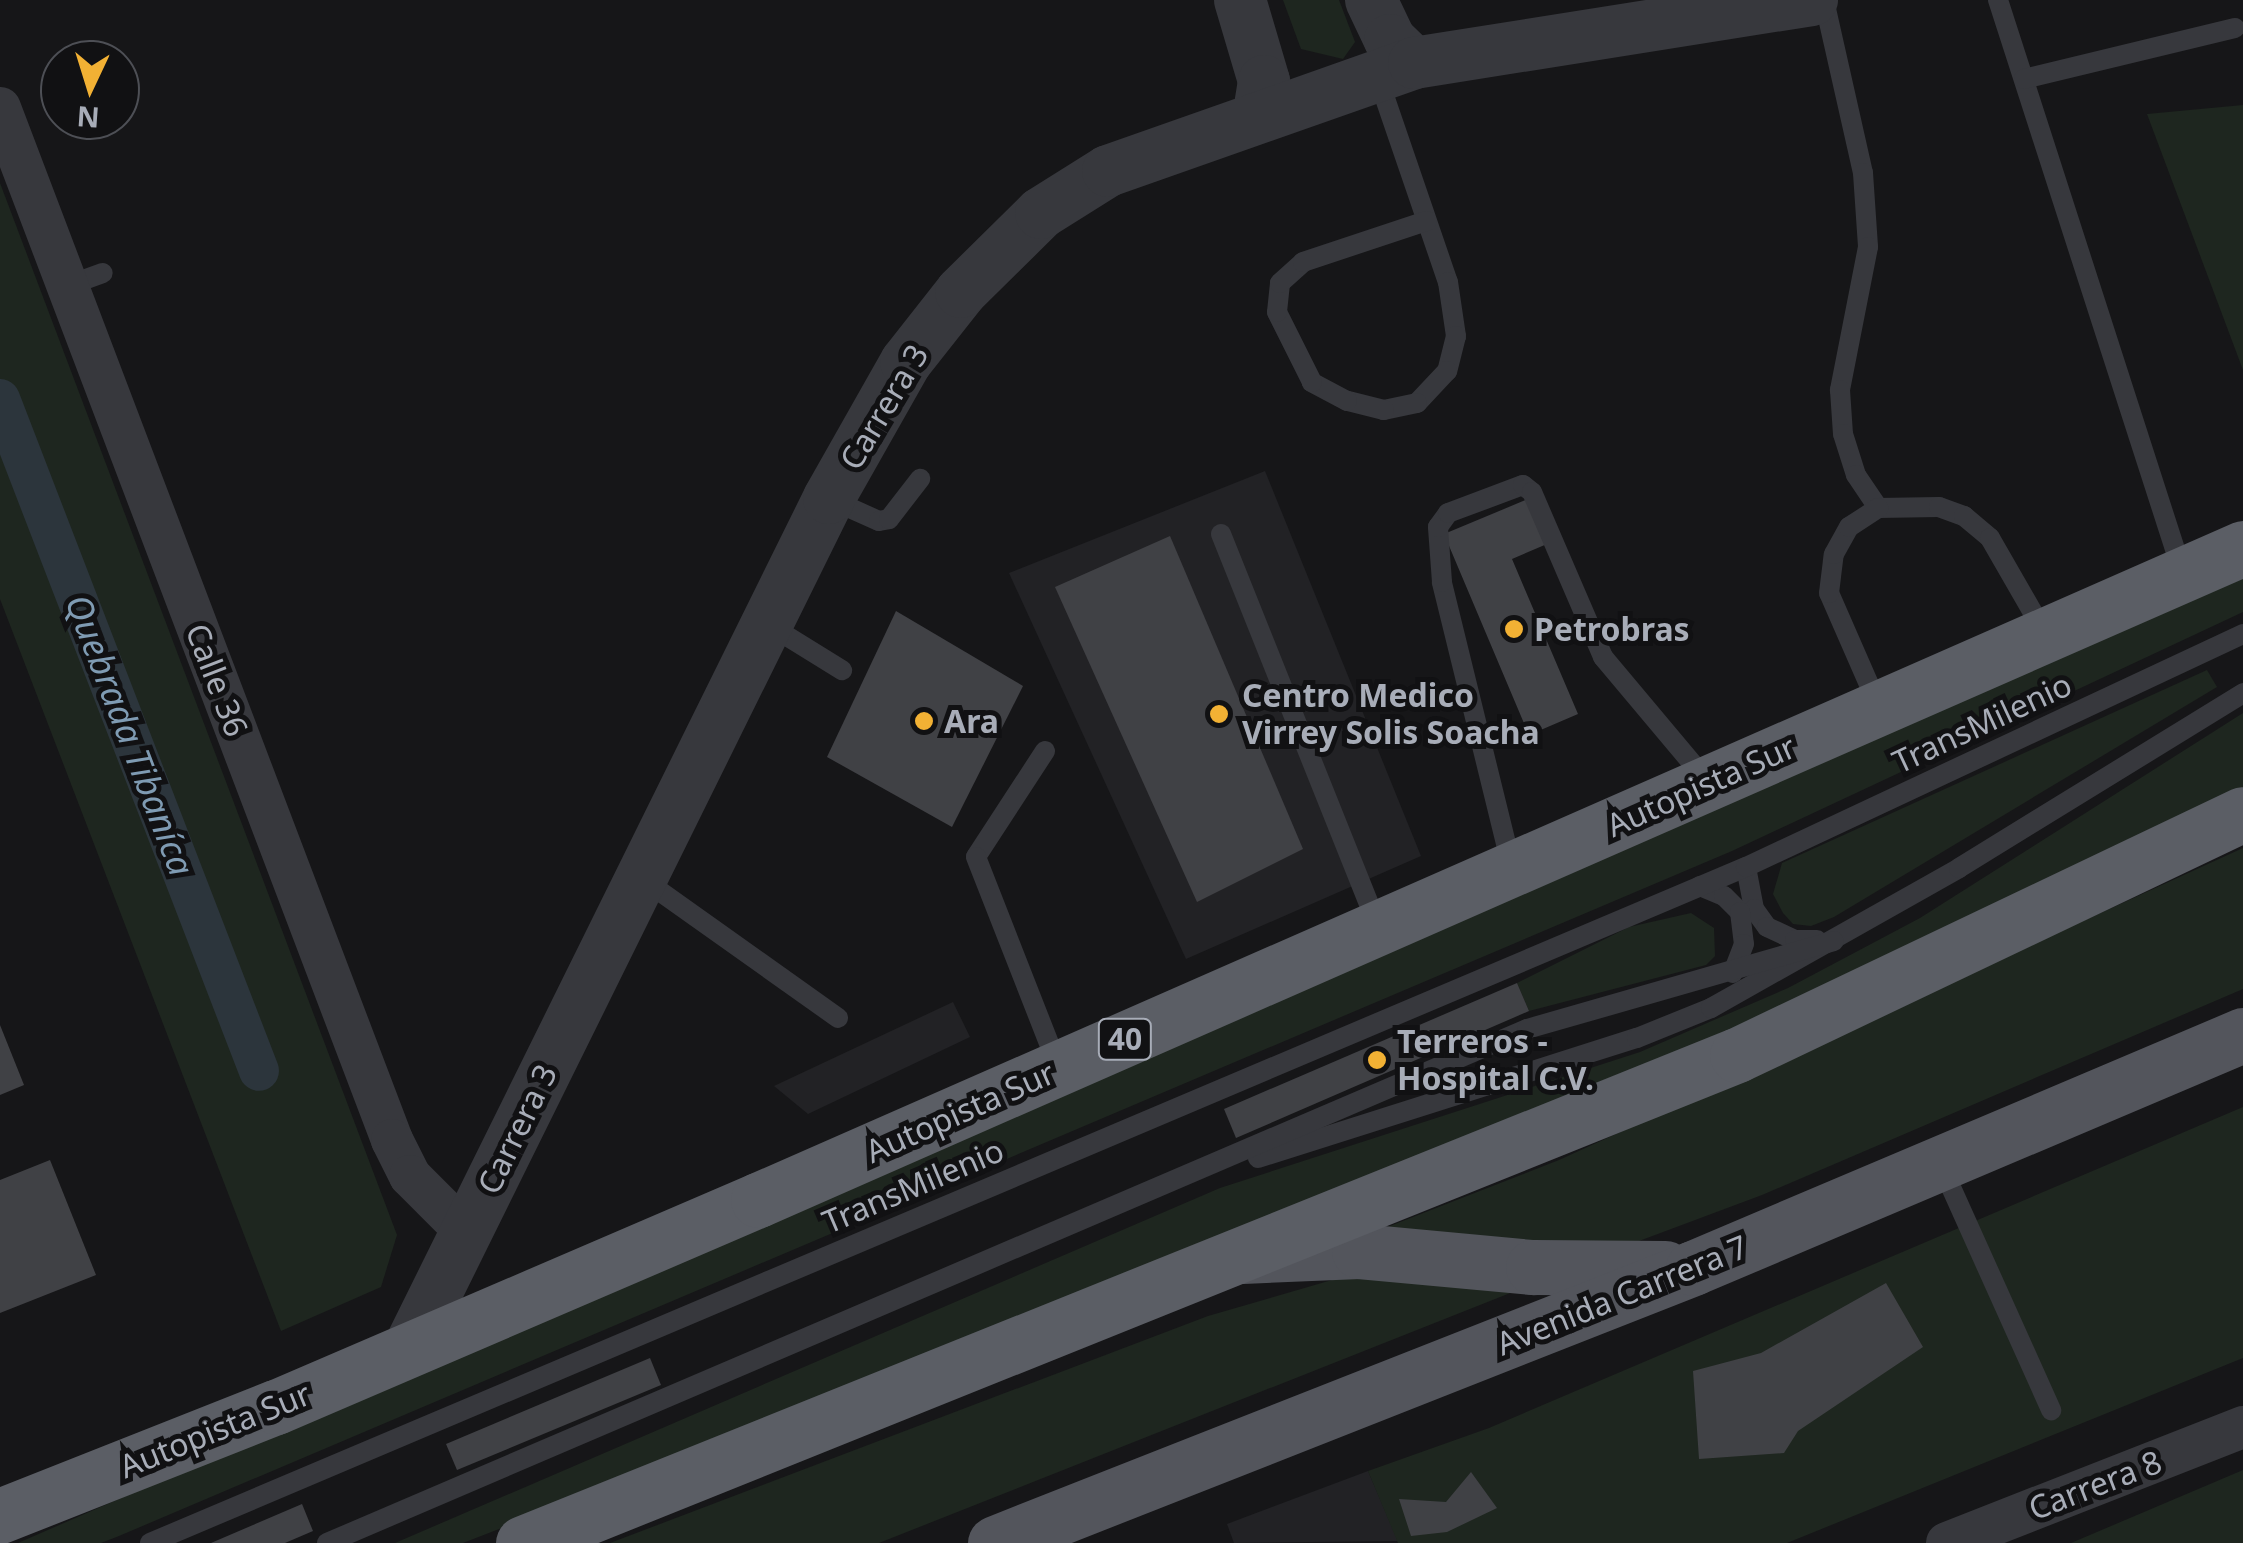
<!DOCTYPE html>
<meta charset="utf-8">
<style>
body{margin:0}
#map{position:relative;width:2243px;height:1543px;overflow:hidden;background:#161618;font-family:"Noto Sans",sans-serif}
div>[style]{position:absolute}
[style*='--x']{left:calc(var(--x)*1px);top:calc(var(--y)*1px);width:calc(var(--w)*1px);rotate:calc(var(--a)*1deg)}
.built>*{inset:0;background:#222225}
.green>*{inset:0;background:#1e261f}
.canal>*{height:40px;margin:-20px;padding:0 20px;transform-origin:20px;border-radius:20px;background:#2c353c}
.building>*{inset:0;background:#404145}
.service>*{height:20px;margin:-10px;padding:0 10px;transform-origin:10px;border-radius:10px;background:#37383d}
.minor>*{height:42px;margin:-21px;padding:0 21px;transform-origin:21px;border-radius:21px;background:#37383d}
.tertiary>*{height:52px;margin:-26px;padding:0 26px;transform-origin:26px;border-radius:26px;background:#37383d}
.primary>*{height:55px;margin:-27.5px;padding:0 27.5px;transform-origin:27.5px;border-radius:27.5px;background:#53555c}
.trunk>*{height:55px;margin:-27.5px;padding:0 27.5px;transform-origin:27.5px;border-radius:27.5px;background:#5b5e65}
.dots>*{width:28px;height:28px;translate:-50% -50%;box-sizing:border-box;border:5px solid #111113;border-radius:50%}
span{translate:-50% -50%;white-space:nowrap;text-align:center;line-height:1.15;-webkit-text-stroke:10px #111113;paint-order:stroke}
.shield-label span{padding:2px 8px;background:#111113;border:2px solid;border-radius:8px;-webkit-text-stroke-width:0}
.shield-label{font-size:30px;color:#a8adb8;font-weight:700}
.street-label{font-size:32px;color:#a8adb8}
.poi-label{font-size:32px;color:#a8adb8;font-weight:700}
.left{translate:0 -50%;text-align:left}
.water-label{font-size:35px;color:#7f9bb3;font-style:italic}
.north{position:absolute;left:40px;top:40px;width:100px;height:100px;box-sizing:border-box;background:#111113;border:2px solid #4d4f55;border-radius:50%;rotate:184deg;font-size:28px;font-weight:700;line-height:40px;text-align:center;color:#a8adb8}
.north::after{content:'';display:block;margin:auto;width:35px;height:45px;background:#f2b134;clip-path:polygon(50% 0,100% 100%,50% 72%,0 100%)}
</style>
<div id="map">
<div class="built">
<i style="clip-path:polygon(1265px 471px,1421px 856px,1186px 959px,1009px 573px)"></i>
<i style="clip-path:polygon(953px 1002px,970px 1037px,808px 1114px,774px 1086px)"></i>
<i style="clip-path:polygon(1368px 1471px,1398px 1541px,1234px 1543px,1227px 1524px)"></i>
</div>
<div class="green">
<i style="clip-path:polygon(1283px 0,1339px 0,1355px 42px,1343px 59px,1301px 49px)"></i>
<i style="clip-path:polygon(2243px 105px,2243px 370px,2147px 114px)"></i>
<i style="clip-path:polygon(0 183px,397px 1235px,381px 1287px,281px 1331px,0 599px)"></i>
<i style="clip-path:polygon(2243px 573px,2243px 612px,1732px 851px,119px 1536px,101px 1543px,18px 1543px)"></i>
<i style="clip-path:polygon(2207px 670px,2217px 687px,1834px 917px,1811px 926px,1793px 924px,1783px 913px,1773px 894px,1782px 863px)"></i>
<i style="clip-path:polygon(2243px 713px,2243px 792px,1828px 988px,1062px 1310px,463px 1543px,395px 1543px,1220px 1188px,1640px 1052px,1788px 988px,1920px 918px)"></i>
<i style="clip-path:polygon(2243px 848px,2243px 989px,1762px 1195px,1639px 1241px,1574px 1251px,1372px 1233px,1559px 1160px)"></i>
<i style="clip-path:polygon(1691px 913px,1714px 928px,1715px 956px,1706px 965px,1529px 1011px,1517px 983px,1629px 927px)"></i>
<i style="clip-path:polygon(2243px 1107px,2243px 1358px,1787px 1543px,1398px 1543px,1368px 1471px,1489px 1428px)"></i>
<i style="clip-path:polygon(1363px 1271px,1543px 1280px,879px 1543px,610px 1543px,1208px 1316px)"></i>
<i style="clip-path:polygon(2243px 1470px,2243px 1543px,2071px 1543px)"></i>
</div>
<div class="canal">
<i style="--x:0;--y:399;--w:720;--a:68.92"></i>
</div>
<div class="building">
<i style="clip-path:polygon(1528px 499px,1547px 544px,1512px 559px,1578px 714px,1529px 735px,1444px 534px)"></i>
<i style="clip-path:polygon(1170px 536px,1303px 849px,1197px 902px,1055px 587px)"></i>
<i style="clip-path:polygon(896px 611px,1023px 686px,952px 827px,827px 757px)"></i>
<i style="clip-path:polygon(1517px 983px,1529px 1011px,1236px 1138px,1224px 1109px)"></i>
<i style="clip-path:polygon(0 1025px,24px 1085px,0 1095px)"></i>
<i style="clip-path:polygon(50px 1160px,96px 1275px,0 1313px,0 1180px)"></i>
<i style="clip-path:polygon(1886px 1283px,1923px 1347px,1798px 1431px,1784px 1453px,1699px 1459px,1693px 1371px,1761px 1353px)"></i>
<i style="clip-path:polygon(650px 1358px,661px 1385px,457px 1470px,446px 1444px)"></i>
<i style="clip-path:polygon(1471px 1472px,1497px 1508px,1447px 1532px,1411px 1536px,1399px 1499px,1446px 1502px)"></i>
<i style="clip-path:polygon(302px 1504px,313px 1531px,285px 1543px,211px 1543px)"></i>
</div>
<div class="service">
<i style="--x:1824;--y:0;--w:177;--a:77.3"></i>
<i style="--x:1863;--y:173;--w:74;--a:86.1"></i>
<i style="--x:1868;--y:247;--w:146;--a:101.1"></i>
<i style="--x:1840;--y:390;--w:44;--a:86.1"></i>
<i style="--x:1843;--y:434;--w:43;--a:72.4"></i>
<i style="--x:1856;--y:475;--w:40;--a:56"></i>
<i style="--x:1878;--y:508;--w:61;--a:-0.9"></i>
<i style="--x:1939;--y:507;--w:27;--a:20"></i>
<i style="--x:1964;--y:516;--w:34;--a:40"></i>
<i style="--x:1990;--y:538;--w:108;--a:60.1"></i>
<i style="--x:1998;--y:0;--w:603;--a:72.14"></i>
<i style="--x:1377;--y:75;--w:219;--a:71.1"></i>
<i style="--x:1448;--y:282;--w:55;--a:81.6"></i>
<i style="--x:1456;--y:336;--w:36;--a:104"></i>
<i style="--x:1447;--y:371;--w:44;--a:133.2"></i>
<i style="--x:1417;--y:403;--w:34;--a:168"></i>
<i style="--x:1384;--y:410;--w:38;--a:-166"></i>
<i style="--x:1347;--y:401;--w:40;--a:-152"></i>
<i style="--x:1312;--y:382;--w:78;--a:-116.6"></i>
<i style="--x:1277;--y:312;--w:29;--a:-84"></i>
<i style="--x:1280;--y:283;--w:31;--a:-42"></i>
<i style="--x:1303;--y:262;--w:130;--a:-18.4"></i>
<i style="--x:2024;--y:79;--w:217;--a:-13.6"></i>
<i style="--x:67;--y:286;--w:38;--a:-20"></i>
<i style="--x:832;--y:500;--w:51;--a:24.1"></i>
<i style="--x:879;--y:521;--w:10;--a:-11"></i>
<i style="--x:889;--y:519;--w:51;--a:-52.2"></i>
<i style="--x:1221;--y:534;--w:423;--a:68.2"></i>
<i style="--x:769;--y:625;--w:86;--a:31.7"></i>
<i style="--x:1878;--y:705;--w:122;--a:-113.6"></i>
<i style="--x:1829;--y:593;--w:39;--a:-83"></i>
<i style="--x:1834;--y:554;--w:31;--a:-61"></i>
<i style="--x:1849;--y:527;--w:35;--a:-33"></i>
<i style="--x:1045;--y:751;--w:126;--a:123.1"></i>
<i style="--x:976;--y:857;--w:225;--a:68.6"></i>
<i style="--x:1746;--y:867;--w:43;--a:79.2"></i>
<i style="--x:1754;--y:909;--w:22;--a:54"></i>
<i style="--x:1767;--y:927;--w:31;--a:25"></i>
<i style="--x:1795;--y:940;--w:22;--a:0"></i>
<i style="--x:1512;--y:868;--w:294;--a:-103.8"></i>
<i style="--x:1442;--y:582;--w:55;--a:-94.2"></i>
<i style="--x:1438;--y:527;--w:17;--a:-54"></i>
<i style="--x:1448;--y:513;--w:80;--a:-20.5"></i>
<i style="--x:1523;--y:485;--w:11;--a:38"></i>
<i style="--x:1532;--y:492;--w:180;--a:66.7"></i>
<i style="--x:1603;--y:657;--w:162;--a:50"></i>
<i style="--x:644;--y:880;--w:238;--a:35.4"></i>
<i style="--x:1700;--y:886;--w:26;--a:23"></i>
<i style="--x:1724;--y:896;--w:23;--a:45"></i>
<i style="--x:1740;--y:912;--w:32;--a:83"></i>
<i style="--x:1744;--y:944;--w:31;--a:111"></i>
<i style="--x:1258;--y:1158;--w:398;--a:-17.6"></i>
<i style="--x:1637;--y:1038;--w:80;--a:-22.1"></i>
<i style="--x:1711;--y:1008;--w:285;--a:-29.4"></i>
<i style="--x:1959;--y:868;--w:334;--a:-31.6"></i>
<i style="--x:1941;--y:1165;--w:269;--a:65.8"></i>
<i style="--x:150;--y:1543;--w:1733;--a:-22.96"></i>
<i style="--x:1746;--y:867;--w:549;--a:-25.12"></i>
<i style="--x:327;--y:1543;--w:1305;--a:-23.19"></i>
<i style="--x:1527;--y:1029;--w:319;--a:-16"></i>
</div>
<div class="minor">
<i style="--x:0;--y:108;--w:1104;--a:69.2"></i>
<i style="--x:392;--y:1140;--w:40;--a:63.4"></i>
<i style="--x:410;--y:1176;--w:79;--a:45"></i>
<i style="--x:1947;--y:1543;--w:318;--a:-21.4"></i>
</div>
<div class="tertiary">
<i style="--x:1240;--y:0;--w:84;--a:73.5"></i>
<i style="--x:1264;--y:81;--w:33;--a:99"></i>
<i style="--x:1371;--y:0;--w:44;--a:64.6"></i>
<i style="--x:1390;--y:40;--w:33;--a:44"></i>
<i style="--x:408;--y:1350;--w:950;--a:-63.7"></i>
<i style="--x:829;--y:498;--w:156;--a:-60.5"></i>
<i style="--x:906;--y:362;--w:89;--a:-51.8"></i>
<i style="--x:961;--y:292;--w:112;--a:-44.6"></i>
<i style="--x:1041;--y:213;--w:79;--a:-32.1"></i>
<i style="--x:1108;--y:171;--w:324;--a:-19.4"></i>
<i style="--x:1414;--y:63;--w:403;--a:-9"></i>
</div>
<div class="primary">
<i style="--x:1242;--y:1256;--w:117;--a:-2.4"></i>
<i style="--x:1359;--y:1251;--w:175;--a:5.3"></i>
<i style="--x:1533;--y:1267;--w:132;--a:0.4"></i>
<i style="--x:995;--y:1543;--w:750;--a:-21.5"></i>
<i style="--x:1693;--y:1268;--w:597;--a:-22.96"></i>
</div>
<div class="trunk">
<i style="--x:0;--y:1516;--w:297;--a:-21.6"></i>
<i style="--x:276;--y:1407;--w:525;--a:-23.24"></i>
<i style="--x:758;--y:1200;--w:1622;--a:-23.7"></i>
<i style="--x:523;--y:1543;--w:1308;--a:-21.9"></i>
<i style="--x:1737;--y:1055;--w:560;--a:-25.47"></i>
</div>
<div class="dots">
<i style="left:1514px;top:629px;background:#f2b134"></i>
<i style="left:1219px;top:714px;background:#f2b134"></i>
<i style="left:924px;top:721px;background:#f2b134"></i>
<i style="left:1377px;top:1060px;background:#f2b134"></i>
</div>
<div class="shield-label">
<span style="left:1125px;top:1039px">40</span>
</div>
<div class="street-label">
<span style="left:884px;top:407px;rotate:-59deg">Carrera 3</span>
<span style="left:217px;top:680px;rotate:69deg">Calle 36</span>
<span style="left:1982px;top:723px;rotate:-25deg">TransMilenio</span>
<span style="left:1701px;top:786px;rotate:-24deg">Autopista Sur</span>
<span style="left:960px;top:1112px;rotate:-24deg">Autopista Sur</span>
<span style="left:517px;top:1129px;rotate:-64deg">Carrera 3</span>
<span style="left:913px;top:1186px;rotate:-23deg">TransMilenio</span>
<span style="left:1622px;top:1295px;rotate:-22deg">Avenida Carrera 7</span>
<span style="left:215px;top:1430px;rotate:-22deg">Autopista Sur</span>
<span style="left:2095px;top:1485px;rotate:-21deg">Carrera 8</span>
</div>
<div class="poi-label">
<span class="left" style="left:1534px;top:629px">Petrobras</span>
<span class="left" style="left:1242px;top:714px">Centro Medico<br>Virrey Solis Soacha</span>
<span class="left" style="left:944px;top:721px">Ara</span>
<span class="left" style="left:1397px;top:1060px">Terreros -<br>Hospital C.V.</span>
</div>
<div class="water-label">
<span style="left:130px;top:735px;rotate:69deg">Quebrada Tibaníca</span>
</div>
<div class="north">N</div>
</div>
